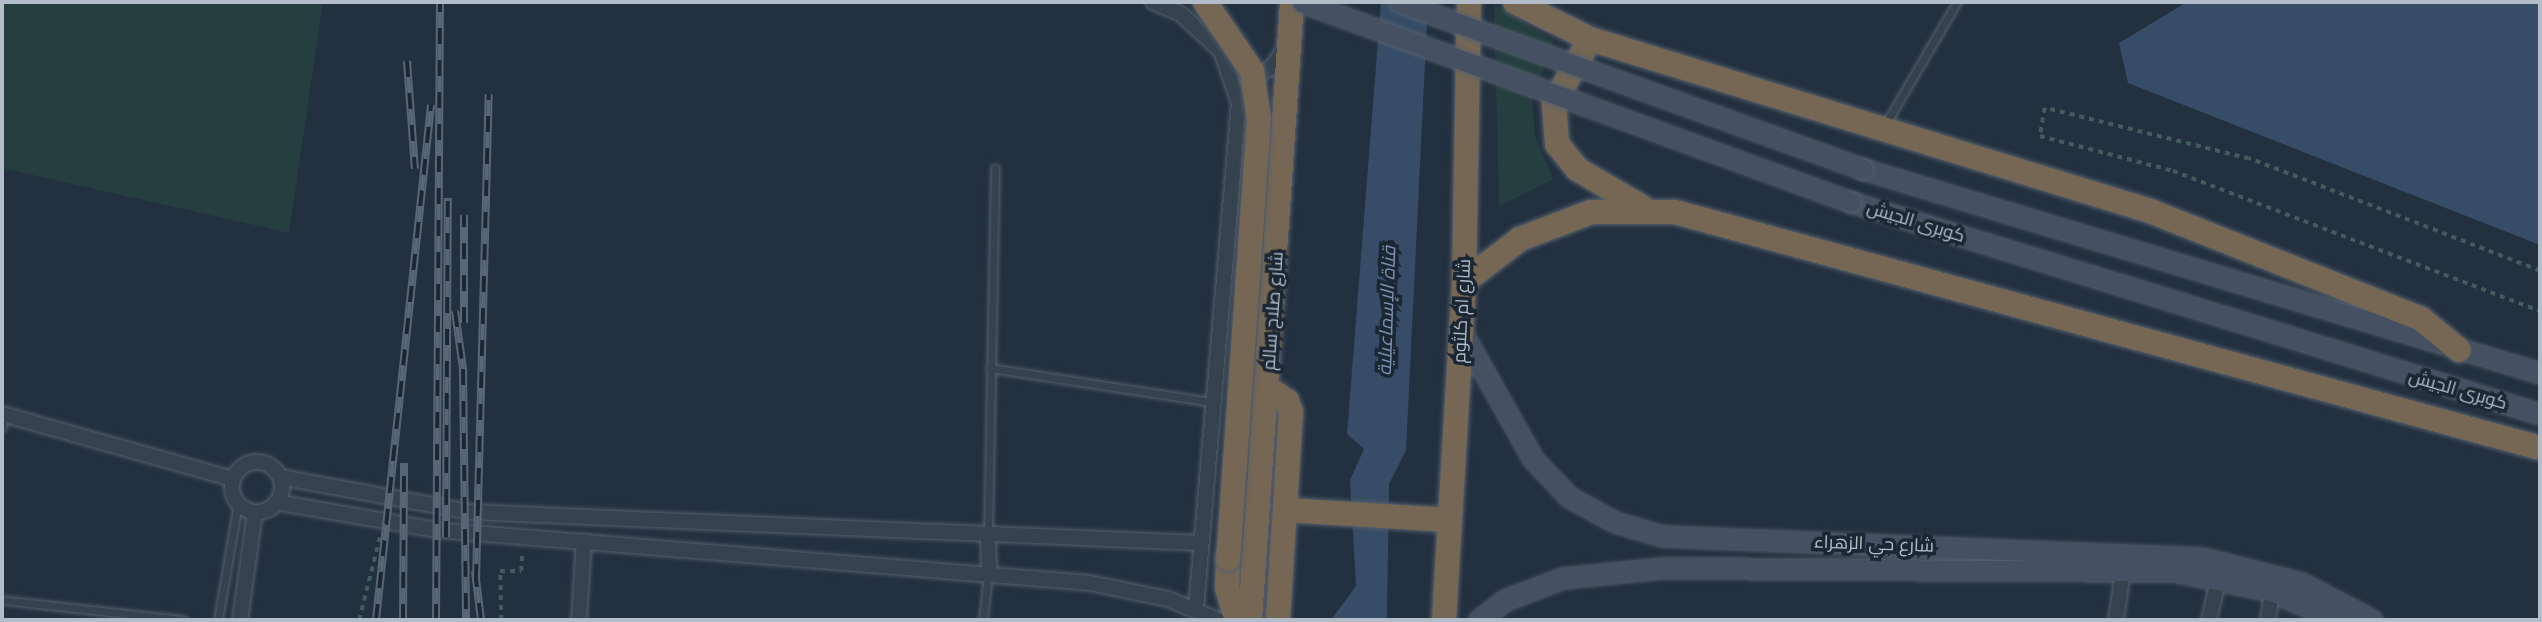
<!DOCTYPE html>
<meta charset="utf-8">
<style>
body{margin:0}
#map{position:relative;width:2542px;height:622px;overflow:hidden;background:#23303f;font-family:Arial,Cairo,sans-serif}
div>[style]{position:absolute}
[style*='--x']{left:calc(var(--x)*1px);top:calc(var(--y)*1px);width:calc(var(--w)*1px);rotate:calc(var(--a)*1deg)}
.green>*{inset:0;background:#253e40}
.water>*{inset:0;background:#364c67}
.path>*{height:3.5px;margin-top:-1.75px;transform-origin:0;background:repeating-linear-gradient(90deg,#435b5d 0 5px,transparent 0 10px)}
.roads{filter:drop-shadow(0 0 2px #55606d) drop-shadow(0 0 2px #55606d)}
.lane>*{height:7px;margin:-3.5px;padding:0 3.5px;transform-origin:3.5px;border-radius:3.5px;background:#37424f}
.street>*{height:14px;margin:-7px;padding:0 7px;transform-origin:7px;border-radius:7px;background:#37424f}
.street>.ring{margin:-7px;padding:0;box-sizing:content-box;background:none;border:14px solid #37424f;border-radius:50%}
.secondary>*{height:19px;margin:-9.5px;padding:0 9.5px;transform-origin:9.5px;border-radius:9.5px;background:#455162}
.highway>*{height:24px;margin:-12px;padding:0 12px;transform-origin:12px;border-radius:12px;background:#756754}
.rail>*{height:8px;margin-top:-4px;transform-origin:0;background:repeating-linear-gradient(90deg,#1c2734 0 16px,#596676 0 32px);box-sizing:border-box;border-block:2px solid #596676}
.bridges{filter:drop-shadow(0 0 2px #55606d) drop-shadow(0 0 2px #55606d)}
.secondary-bridge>*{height:19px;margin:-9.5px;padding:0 9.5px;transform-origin:9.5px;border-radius:9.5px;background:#455162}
.highway-bridge>*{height:24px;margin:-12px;padding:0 12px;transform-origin:12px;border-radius:12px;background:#756754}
span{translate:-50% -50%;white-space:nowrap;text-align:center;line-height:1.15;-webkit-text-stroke:7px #1c2734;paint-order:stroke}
.street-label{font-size:18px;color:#b3bdca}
.water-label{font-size:19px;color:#7a94b2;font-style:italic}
.frame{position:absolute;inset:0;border:4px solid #b3bdca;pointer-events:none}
</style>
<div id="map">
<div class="green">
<i style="clip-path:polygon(2px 2px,323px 2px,289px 233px,2px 168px)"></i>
<i style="clip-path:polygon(1494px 4px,1553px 41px,1532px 102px,1535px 136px,1553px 179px,1499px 206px)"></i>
</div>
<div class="water">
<i style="clip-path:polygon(1381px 2px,1428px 2px,1406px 450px,1389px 484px,1387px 620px,1331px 620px,1356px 586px,1350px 480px,1364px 449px,1347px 434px)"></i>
<i style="clip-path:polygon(2187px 2px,2540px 2px,2540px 245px,2128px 83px,2119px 43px)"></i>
</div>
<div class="path">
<i style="--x:2540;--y:271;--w:312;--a:-158.9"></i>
<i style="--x:2249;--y:159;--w:210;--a:-166"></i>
<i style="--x:2045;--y:108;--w:28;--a:100"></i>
<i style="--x:2040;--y:136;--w:138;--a:14.7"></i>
<i style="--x:2173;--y:171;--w:393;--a:20.9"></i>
<i style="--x:359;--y:620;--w:87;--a:-76"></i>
<i style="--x:501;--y:620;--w:49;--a:-91.2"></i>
<i style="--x:500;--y:571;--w:21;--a:0"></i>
<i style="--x:521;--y:571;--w:19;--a:-87"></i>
</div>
<div class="roads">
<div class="lane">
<i style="--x:1885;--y:125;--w:143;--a:-59.7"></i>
<i style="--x:990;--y:368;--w:226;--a:8.7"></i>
<i style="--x:2;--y:427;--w:12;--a:-81"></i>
<i style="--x:988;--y:534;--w:366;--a:-88.9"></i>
<i style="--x:2;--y:600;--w:183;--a:6.3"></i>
<i style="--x:218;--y:620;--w:119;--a:-80.3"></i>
<i style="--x:983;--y:620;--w:46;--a:-83.8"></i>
</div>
<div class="street">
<i style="--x:1153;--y:2;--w:30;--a:23"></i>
<i style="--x:1181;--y:14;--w:54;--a:42.8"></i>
<i style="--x:1221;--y:51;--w:55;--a:70.9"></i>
<i style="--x:1239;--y:103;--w:508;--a:94.86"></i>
<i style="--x:1248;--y:79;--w:25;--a:-26"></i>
<i style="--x:1271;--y:68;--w:24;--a:-54"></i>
<i style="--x:2;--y:414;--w:240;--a:15.7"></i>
<i class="ring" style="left:232px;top:462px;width:36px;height:36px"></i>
<i style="--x:280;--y:477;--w:193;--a:10.4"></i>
<i style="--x:470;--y:512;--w:730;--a:2.43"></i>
<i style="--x:276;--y:502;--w:162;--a:9.9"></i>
<i style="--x:436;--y:530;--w:656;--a:4.63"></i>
<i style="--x:1090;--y:583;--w:80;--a:11.6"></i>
<i style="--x:1168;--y:599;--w:54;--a:22.8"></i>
<i style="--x:988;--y:538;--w:35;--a:88"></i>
<i style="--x:240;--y:620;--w:109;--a:-82.1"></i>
<i style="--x:579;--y:620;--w:79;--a:-86.4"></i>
<i style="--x:2116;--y:620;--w:49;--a:-81.9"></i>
<i style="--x:2209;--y:620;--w:45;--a:-77.2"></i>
<i style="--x:2268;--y:620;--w:29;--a:-82"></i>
</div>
<div class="secondary">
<i style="--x:1863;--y:169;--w:707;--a:16.77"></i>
<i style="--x:1851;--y:202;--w:721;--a:17.1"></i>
<i style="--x:1462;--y:333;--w:145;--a:60.6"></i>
<i style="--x:1533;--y:459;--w:52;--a:46.5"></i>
<i style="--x:1569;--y:497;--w:52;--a:28.5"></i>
<i style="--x:1615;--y:522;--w:50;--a:16.3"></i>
<i style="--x:1663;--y:536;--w:539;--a:2.34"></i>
<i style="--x:2202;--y:558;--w:102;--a:14.2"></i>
<i style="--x:2301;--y:583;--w:80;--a:27.5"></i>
<i style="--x:1479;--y:620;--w:33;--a:-38"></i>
<i style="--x:1505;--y:600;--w:62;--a:-20.8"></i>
<i style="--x:1563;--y:578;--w:100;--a:-5.8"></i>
<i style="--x:1662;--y:568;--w:511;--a:0.34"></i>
<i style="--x:2173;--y:571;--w:101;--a:11.4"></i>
<i style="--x:2272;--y:591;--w:70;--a:24.4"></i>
</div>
<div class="highway">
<i style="--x:1515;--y:2;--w:84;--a:26.3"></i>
<i style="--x:1590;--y:39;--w:586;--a:17.07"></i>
<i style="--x:2150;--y:211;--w:292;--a:21.7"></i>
<i style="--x:2421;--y:319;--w:49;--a:39.2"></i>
<i style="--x:1590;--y:39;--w:73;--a:119.4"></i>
<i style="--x:1554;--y:103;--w:41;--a:85.8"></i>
<i style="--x:1557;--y:144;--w:32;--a:51"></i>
<i style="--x:1577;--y:169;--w:75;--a:30.3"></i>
<i style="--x:1464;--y:282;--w:71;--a:-37.5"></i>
<i style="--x:1520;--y:239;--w:76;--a:-20.8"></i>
<i style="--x:1591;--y:212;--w:84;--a:0"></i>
<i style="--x:1675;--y:212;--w:897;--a:15.26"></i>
<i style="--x:1268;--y:388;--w:23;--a:34"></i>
<i style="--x:1287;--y:401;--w:12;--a:70"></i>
<i style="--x:1291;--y:412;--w:208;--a:93.6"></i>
<i style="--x:1285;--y:510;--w:165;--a:3.5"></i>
<i style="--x:1228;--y:559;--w:29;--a:92"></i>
<i style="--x:1227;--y:588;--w:34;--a:73"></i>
<i style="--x:1250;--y:620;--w:619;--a:-86.11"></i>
<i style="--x:1444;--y:620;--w:339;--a:-86.6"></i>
<i style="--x:1464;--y:282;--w:280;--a:-89"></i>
</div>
</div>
<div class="rail">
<i style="--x:407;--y:61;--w:108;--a:85.8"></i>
<i style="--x:455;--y:311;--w:59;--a:82.1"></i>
<i style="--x:463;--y:369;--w:251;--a:89.3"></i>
<i style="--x:464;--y:323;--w:108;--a:-90"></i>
<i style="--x:446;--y:537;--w:339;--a:-89.7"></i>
<i style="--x:475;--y:571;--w:49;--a:83"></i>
<i style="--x:476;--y:580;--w:486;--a:-88.5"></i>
<i style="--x:376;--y:620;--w:518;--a:-83.9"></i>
<i style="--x:403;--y:620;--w:157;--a:-89.6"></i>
<i style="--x:436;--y:620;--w:618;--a:-89.63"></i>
</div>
<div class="bridges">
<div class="secondary-bridge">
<i style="--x:1302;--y:2;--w:584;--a:20.02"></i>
<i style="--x:1399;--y:2;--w:493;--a:19.8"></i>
</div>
<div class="highway-bridge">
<i style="--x:1205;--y:2;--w:83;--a:55.7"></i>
<i style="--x:1252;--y:71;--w:49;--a:81.7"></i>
<i style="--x:1259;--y:119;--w:441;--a:94"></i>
</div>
</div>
<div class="street-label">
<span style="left:1916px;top:222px;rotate:17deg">كوبرى الجيش</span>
<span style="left:1273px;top:311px;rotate:-86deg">شارع صلاح سالم</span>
<span style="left:1462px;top:311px;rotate:-87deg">شارع ام كلثوم</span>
<span style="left:2458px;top:390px;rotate:16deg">كوبرى الجيش</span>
<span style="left:1874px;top:544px;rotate:2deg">شارع حي الزهراء</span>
</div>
<div class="water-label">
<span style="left:1387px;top:311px;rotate:-88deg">قناة الإسماعيلية</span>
</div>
<div class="frame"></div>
</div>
